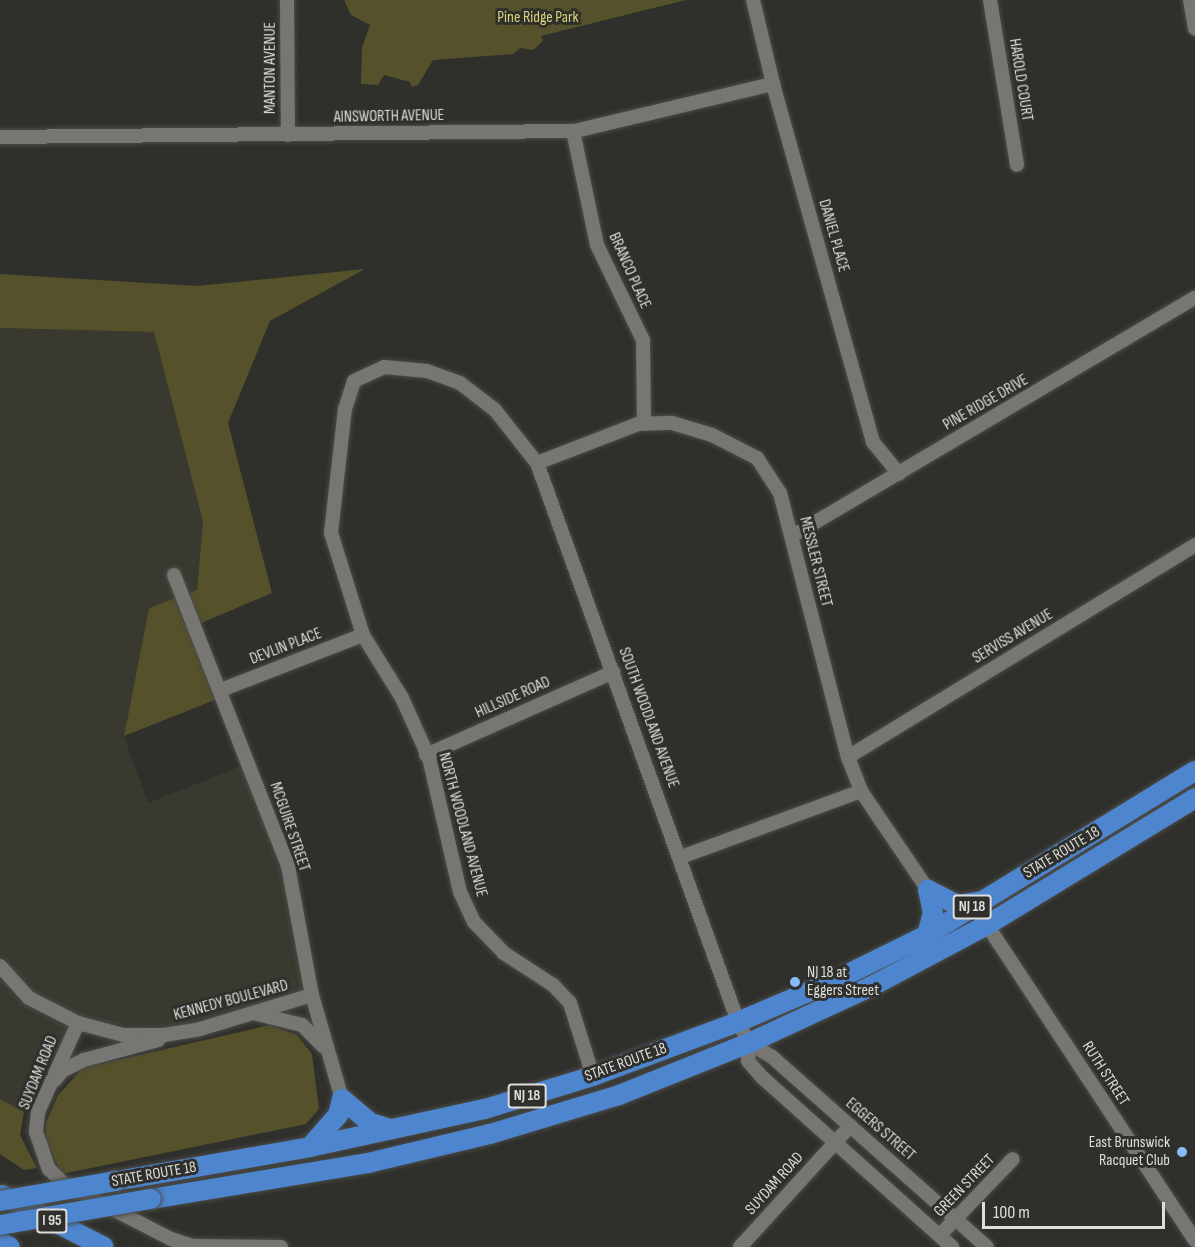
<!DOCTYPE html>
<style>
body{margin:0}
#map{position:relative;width:1195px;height:1247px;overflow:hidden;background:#2f2f2c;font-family:"Sofia Sans Condensed",sans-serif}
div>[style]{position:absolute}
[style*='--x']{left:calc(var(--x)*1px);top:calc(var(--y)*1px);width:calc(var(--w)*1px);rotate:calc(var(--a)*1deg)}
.built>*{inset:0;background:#3a3930}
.green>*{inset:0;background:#55512a}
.roads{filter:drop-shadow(0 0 2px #4b4b48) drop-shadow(0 0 2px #4b4b48)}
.minor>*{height:14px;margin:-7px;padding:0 7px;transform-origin:7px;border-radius:7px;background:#777673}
.highway>*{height:20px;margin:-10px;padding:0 10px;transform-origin:10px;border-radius:10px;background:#4d85ce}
.bridges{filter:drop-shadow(0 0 2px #4b4b48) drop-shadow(0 0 2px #4b4b48)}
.highway-bridge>*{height:20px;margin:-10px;padding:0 10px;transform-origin:10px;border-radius:10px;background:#4d85ce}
.dots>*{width:16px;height:16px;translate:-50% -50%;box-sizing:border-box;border:3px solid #2f2f2c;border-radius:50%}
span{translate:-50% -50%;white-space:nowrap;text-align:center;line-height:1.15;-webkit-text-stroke:6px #2f2f2c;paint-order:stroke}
.shield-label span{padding:2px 4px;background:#2f2f2c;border:2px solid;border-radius:4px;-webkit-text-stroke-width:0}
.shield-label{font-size:15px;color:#dfdedc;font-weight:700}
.park-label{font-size:16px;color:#dad178}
.street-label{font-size:16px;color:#dfdedc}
.poi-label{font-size:16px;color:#dfdedc}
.left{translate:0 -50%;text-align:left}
.right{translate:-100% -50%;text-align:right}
.scale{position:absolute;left:982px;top:1202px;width:183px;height:27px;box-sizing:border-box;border:3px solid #dfdedc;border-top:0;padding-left:8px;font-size:18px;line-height:21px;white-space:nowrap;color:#dfdedc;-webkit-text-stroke:4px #2f2f2c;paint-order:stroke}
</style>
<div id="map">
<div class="built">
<i style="clip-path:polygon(0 328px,154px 332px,203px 522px,197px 590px,149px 608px,124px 736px,148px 803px,249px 763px,313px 987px,190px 1028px,82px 1023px,24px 1112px,0 1099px)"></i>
</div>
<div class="green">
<i style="clip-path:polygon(344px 0,686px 0,541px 36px,543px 41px,533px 50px,520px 48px,513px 54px,433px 60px,418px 85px,412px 87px,410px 82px,384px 75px,378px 85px,361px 84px,362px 48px,370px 25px,351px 15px)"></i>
<i style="clip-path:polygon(365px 269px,270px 321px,228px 423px,272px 593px,199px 624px,225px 696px,124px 736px,149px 608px,197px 590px,203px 522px,154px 332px,0 328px,0 274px,197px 286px)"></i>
<i style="clip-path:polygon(270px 1025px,297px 1035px,312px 1054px,319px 1109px,306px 1124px,62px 1174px,46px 1142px,46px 1123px,58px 1095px,83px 1068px)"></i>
<i style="clip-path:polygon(0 1099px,24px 1112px,20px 1135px,37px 1168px,24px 1170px,0 1154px)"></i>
</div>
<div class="roads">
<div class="minor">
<i style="--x:287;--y:0;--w:135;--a:89.6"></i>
<i style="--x:753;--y:0;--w:86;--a:76.6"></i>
<i style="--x:773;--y:84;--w:372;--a:74.4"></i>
<i style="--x:873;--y:442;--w:41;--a:50.9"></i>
<i style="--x:990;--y:0;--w:167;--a:80.7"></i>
<i style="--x:1190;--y:0;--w:29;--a:80"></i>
<i style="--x:573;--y:131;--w:116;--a:78.1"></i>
<i style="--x:597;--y:245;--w:106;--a:64.2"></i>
<i style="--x:643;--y:340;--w:83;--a:89.3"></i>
<i style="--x:0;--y:137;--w:575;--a:-0.6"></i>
<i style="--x:575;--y:131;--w:204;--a:-13.4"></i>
<i style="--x:537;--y:463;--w:108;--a:-21.1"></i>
<i style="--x:638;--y:424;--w:34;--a:-2"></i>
<i style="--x:672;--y:423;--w:42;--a:16.7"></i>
<i style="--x:712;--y:435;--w:51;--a:27.1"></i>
<i style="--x:757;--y:458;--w:42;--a:56.7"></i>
<i style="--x:780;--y:493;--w:273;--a:75.6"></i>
<i style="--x:848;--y:757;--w:36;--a:69"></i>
<i style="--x:861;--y:791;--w:120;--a:55.9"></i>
<i style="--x:792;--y:536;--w:468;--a:-30.6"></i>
<i style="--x:174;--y:575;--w:313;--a:68.6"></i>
<i style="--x:288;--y:866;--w:131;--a:79.5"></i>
<i style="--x:312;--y:995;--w:108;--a:73.9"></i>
<i style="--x:221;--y:690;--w:152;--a:-21.2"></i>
<i style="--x:426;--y:755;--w:205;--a:-23.9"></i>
<i style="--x:848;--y:757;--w:407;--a:-31.4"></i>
<i style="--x:681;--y:857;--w:192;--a:-20.1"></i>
<i style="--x:987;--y:925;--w:378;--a:56.6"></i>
<i style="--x:0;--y:966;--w:43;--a:47.8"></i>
<i style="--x:29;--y:998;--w:55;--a:27"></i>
<i style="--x:78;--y:1023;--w:47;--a:14.9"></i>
<i style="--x:123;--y:1035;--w:41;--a:0"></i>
<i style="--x:164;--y:1035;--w:36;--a:-9"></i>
<i style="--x:200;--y:1029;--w:117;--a:-16.9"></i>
<i style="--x:257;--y:1014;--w:46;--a:13.7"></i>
<i style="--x:302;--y:1025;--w:30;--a:45"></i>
<i style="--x:78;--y:1023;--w:98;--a:114.2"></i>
<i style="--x:38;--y:1112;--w:20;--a:96"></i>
<i style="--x:36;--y:1132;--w:39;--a:71"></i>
<i style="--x:49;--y:1169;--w:21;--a:45"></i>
<i style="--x:64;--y:1184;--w:120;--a:27.2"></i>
<i style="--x:171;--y:1239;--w:23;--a:18"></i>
<i style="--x:193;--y:1246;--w:88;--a:0.7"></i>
<i style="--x:749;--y:1043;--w:18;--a:93"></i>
<i style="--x:748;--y:1061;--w:23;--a:49"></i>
<i style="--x:763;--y:1078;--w:254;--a:41.8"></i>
<i style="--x:593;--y:1076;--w:77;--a:-107.5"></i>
<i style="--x:570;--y:1003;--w:25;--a:-133"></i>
<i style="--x:553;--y:985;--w:59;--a:-146.9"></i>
<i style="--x:504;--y:953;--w:43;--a:-134.1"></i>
<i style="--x:474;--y:922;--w:33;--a:-115"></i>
<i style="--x:460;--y:892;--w:138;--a:-103"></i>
<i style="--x:429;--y:758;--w:66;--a:-114.2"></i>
<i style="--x:402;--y:698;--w:74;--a:-121.8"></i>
<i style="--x:363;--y:635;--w:107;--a:-107.4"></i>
<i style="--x:331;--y:533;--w:125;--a:-83.6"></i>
<i style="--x:345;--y:409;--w:29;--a:-72"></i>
<i style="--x:354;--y:381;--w:33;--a:-25"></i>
<i style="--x:384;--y:367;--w:43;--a:5.3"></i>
<i style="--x:427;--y:371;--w:35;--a:20"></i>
<i style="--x:460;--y:383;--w:44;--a:37.6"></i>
<i style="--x:495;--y:410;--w:68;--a:51.6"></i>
<i style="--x:537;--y:463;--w:594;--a:70.22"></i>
<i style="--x:738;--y:1022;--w:24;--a:62"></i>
<i style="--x:749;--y:1043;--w:26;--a:31"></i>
<i style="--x:771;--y:1056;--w:288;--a:41.5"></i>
<i style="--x:55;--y:1080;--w:11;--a:-52"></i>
<i style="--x:62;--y:1071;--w:25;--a:-27"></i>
<i style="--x:84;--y:1060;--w:77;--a:-15.1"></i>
<i style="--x:940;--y:1235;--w:105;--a:-46.2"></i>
<i style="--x:740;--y:1247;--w:164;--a:-47.7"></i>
</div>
<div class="highway">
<i style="--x:928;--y:890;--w:34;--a:27"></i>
<i style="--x:958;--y:905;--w:20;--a:-9"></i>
<i style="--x:927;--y:935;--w:23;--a:-75"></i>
<i style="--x:933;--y:913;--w:24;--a:-102"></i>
<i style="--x:342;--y:1099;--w:38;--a:40"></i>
<i style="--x:371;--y:1123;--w:19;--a:18"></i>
<i style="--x:310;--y:1147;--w:43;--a:-48.8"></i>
<i style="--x:338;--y:1115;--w:16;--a:-76"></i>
<i style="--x:116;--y:1181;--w:197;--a:-9.9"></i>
<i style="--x:310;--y:1147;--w:179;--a:-12.3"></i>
<i style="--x:485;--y:1109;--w:113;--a:-17"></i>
<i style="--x:593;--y:1076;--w:155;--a:-20.4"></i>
<i style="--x:738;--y:1022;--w:107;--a:-23.2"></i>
<i style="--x:836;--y:980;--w:102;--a:-26.3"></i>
<i style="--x:927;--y:935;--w:314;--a:-31.5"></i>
<i style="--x:2;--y:1195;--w:114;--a:27"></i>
<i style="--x:151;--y:1199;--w:220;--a:-9.4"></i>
<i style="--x:368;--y:1163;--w:125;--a:-13.4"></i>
<i style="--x:490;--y:1134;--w:135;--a:-16.8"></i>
<i style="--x:619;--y:1095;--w:140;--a:-21.8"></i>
<i style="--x:749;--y:1043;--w:140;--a:-24.9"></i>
<i style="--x:876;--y:984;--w:126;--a:-28"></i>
<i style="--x:987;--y:925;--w:244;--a:-31.4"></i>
<i style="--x:0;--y:1242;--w:11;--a:27"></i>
</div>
</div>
<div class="bridges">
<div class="highway-bridge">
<i style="--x:0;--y:1201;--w:118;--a:-9.8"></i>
<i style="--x:0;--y:1225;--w:153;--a:-9.8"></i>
</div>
</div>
<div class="dots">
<i style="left:795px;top:982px;background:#88bafc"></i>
<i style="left:1182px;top:1152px;background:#88bafc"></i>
</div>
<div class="shield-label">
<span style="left:972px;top:907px">NJ 18</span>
<span style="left:527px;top:1096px">NJ 18</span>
<span style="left:52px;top:1221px">I 95</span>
</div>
<div class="park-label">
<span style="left:538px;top:18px">Pine Ridge Park</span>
</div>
<div class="street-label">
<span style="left:271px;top:68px;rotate:-90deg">MANTON AVENUE</span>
<span style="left:1020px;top:80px;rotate:81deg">HAROLD COURT</span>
<span style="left:389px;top:117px;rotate:-1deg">AINSWORTH AVENUE</span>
<span style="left:833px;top:236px;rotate:74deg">DANIEL PLACE</span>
<span style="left:629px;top:271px;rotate:66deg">BRANCO PLACE</span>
<span style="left:986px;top:403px;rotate:-30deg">PINE RIDGE DRIVE</span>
<span style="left:815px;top:562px;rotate:76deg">MESSLER STREET</span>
<span style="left:1013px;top:637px;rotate:-31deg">SERVISS AVENUE</span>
<span style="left:286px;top:647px;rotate:-21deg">DEVLIN PLACE</span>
<span style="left:513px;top:698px;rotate:-24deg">HILLSIDE ROAD</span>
<span style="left:648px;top:718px;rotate:70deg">SOUTH WOODLAND AVENUE</span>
<span style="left:462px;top:825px;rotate:75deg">NORTH WOODLAND AVENUE</span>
<span style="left:289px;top:827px;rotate:71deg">MCGUIRE STREET</span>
<span style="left:1062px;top:853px;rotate:-31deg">STATE ROUTE 18</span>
<span style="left:231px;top:1001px;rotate:-15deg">KENNEDY BOULEVARD</span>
<span style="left:626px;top:1063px;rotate:-20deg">STATE ROUTE 18</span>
<span style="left:39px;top:1073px;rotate:-68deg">SUYDAM ROAD</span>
<span style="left:1105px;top:1074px;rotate:57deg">RUTH STREET</span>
<span style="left:880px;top:1130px;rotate:41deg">EGGERS STREET</span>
<span style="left:154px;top:1175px;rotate:-10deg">STATE ROUTE 18</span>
<span style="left:775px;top:1184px;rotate:-48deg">SUYDAM ROAD</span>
<span style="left:965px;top:1186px;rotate:-46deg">GREEN STREET</span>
</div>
<div class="poi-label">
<span class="left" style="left:807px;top:982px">NJ 18 at<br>Eggers Street</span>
<span class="right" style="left:1170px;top:1152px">East Brunswick<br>Racquet Club</span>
</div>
<div class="scale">100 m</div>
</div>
